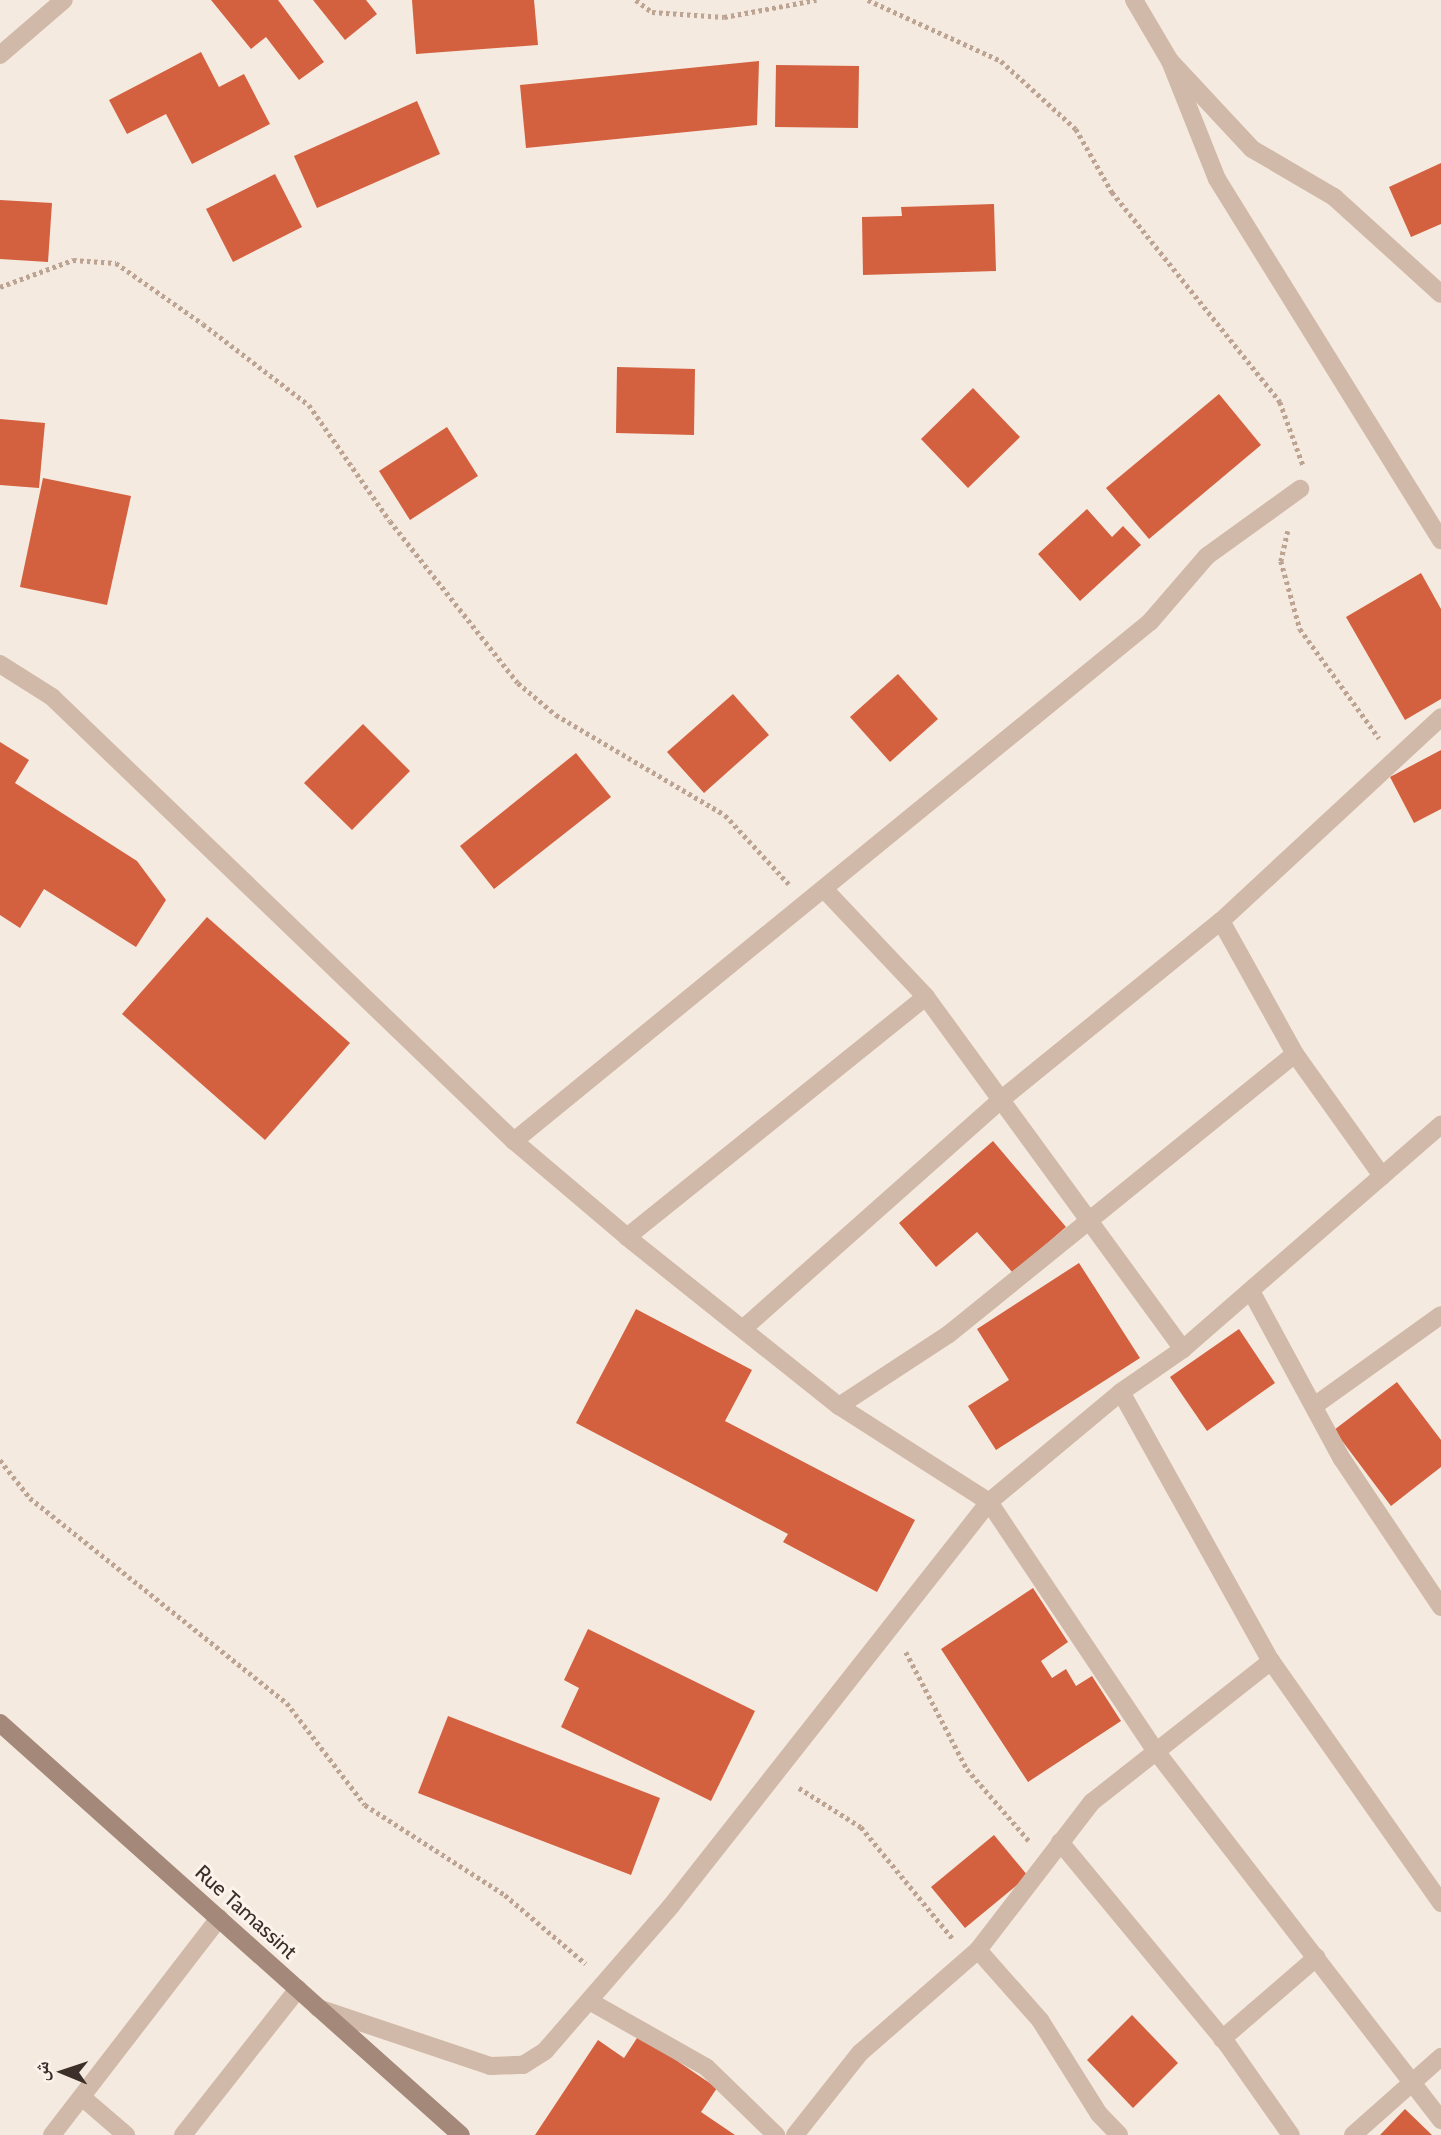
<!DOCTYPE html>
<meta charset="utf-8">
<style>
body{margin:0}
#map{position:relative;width:1441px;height:2135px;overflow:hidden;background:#f5eadf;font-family:Cabin,"Noto Naskh Arabic",sans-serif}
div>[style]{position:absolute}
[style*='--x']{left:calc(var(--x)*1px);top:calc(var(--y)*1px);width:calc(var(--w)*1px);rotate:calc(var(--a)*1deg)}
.building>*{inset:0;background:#d3603f}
.path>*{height:4.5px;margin-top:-2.25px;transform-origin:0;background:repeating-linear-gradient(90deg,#bca392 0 3.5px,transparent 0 7px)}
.street>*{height:18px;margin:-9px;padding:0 9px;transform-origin:9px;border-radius:9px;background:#d0b9a8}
.secondary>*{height:18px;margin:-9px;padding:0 9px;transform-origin:9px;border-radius:9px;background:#a48879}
span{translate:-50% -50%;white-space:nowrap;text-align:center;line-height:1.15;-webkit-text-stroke:6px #fcf4ec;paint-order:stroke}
.street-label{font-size:21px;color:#3c2f29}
.north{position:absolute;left:28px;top:2037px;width:70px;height:70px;-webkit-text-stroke:5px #fcf4ec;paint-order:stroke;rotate:272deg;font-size:19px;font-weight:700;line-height:28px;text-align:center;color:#3c2f29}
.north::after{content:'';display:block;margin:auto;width:24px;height:32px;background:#3c2f29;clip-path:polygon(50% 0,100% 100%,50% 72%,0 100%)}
</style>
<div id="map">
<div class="building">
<i style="clip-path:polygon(211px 0,278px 0,324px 62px,299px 80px,266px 37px,251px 49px)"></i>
<i style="clip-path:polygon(313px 0,366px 0,377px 14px,345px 40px)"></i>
<i style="clip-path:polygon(412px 0,534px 0,538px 45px,416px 54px)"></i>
<i style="clip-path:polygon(201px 52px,219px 87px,244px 74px,270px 124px,192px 164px,166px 114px,127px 134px,109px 100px)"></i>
<i style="clip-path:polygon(759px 61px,757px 125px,526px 148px,520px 85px)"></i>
<i style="clip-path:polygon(776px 65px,859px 66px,858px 128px,775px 127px)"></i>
<i style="clip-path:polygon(417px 101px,440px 154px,317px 208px,294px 156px)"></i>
<i style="clip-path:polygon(1441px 163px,1441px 224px,1411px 237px,1389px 187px)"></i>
<i style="clip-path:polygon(275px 174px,302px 227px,233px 262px,206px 209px)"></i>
<i style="clip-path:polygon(0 200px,52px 203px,48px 262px,0 259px)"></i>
<i style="clip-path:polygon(994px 204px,996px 271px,863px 275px,862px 217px,902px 216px,901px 207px)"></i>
<i style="clip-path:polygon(617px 367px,695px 369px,694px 435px,616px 433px)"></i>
<i style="clip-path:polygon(973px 388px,1020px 437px,968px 488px,921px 439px)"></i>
<i style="clip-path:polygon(1219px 394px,1261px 445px,1149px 539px,1106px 488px)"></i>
<i style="clip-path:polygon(0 419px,45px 423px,39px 488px,0 485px)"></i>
<i style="clip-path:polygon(447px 427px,478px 476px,410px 520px,379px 471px)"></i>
<i style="clip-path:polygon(43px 478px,131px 496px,107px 605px,20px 587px)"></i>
<i style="clip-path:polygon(1087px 509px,1112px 537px,1123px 526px,1141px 545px,1080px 601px,1038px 554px)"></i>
<i style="clip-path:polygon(1421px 573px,1441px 609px,1441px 699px,1405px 720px,1346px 617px)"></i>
<i style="clip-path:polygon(898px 674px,938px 719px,890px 762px,850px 717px)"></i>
<i style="clip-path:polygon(733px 694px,769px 735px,704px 793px,667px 752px)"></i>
<i style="clip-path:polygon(363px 724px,410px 771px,352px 830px,304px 783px)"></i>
<i style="clip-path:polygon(0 742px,29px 760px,15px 783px,137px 861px,166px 900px,136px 947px,44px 889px,20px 928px,0 915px)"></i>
<i style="clip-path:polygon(1441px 750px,1441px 809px,1414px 823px,1390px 777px)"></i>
<i style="clip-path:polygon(576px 753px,611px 797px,494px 889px,460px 846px)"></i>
<i style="clip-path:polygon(207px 917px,350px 1043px,265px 1140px,122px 1014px)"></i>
<i style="clip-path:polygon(993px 1141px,1066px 1227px,1013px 1273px,977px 1232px,936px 1267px,899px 1223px)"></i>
<i style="clip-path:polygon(1079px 1263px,1140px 1358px,996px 1450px,968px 1406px,1009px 1380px,977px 1329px)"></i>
<i style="clip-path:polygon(636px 1309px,752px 1370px,725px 1421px,915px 1520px,877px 1592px,783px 1542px,788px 1534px,576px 1423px)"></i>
<i style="clip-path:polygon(1239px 1329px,1275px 1383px,1207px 1431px,1170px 1377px)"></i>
<i style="clip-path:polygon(1397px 1382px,1441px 1440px,1441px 1467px,1391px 1506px,1334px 1430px)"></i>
<i style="clip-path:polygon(1033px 1588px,1068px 1642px,1041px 1661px,1052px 1678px,1066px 1669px,1076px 1686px,1092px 1676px,1121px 1721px,1028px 1782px,941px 1649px)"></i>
<i style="clip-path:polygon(588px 1629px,755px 1711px,711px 1801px,561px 1727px,579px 1688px,564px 1680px)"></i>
<i style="clip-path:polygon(448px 1716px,660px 1798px,631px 1875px,418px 1793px)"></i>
<i style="clip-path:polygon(994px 1835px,1028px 1876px,965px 1928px,931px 1887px)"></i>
<i style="clip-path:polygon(1132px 2015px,1178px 2063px,1133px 2108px,1087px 2060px)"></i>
<i style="clip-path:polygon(639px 2035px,717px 2088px,701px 2112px,735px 2135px,535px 2135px,598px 2040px,624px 2058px)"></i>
<i style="clip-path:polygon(1405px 2109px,1432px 2135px,1380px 2135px)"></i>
</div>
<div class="path">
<i style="--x:636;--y:0;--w:20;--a:37"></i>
<i style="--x:652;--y:12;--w:72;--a:4"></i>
<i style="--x:724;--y:17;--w:94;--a:-10.5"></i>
<i style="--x:868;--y:0;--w:146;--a:24.6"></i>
<i style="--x:1001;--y:61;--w:101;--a:42.2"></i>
<i style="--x:1076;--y:129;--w:73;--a:60.3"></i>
<i style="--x:1112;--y:192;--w:269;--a:51.3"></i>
<i style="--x:1280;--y:402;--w:67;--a:69.9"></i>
<i style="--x:0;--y:287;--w:78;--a:-20.3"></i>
<i style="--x:73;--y:260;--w:43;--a:4"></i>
<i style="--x:116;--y:263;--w:106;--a:35"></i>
<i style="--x:203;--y:324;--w:133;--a:37.4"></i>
<i style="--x:309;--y:405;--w:141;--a:55.1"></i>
<i style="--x:390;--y:521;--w:206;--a:51.7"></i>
<i style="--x:518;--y:683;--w:50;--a:40.1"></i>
<i style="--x:556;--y:715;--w:196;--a:30.6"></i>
<i style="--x:725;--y:815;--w:94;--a:47.2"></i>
<i style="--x:1288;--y:531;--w:31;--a:103"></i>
<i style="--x:1281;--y:561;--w:71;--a:74.4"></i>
<i style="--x:1300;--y:629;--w:135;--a:54.1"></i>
<i style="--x:0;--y:1460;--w:48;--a:51.7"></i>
<i style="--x:30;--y:1498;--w:329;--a:38.6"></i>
<i style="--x:287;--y:1703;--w:128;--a:52.6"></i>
<i style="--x:365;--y:1805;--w:166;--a:32.7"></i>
<i style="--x:505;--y:1895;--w:106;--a:40.4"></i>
<i style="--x:906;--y:1652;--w:132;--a:62.5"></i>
<i style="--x:967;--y:1769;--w:96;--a:49.2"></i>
<i style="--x:799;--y:1788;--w:73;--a:32.2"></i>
<i style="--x:861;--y:1827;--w:145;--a:50.6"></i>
</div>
<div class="street">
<i style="--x:1134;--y:0;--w:71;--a:59.5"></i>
<i style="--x:1170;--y:61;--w:120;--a:47"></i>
<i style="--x:1252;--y:149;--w:95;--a:30.3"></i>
<i style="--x:1334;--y:197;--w:144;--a:42.2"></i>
<i style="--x:0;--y:55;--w:84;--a:-40.7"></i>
<i style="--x:1170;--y:61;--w:127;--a:68.3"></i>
<i style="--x:1217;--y:179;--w:425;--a:58.2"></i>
<i style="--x:0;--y:664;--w:62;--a:32.4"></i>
<i style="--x:52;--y:697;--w:641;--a:43.86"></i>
<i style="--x:514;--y:1141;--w:148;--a:40.3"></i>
<i style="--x:627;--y:1237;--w:271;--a:38.6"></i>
<i style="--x:839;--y:1406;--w:178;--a:32.6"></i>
<i style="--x:989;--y:1502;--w:298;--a:56.2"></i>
<i style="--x:1155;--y:1750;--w:468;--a:52.3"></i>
<i style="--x:824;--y:889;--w:149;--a:46.6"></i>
<i style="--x:926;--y:997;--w:436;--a:53.9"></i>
<i style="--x:1221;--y:921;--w:152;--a:60.9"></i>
<i style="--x:1295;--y:1054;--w:150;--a:54.5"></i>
<i style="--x:514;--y:1141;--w:821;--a:-39.22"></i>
<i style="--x:1150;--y:622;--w:87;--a:-49.2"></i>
<i style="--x:1207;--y:556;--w:115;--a:-35.8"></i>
<i style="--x:627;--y:1237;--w:383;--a:-38.8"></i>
<i style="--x:1251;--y:1291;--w:191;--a:61.6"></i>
<i style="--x:1342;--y:1459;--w:178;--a:56.2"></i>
<i style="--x:745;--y:1327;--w:345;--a:-41.6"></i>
<i style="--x:1003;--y:1098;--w:281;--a:-39.1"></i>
<i style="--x:1221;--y:921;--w:300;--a:-42.8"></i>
<i style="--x:1121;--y:1392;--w:308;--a:60.9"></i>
<i style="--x:1271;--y:1661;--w:296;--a:54.9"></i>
<i style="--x:839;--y:1406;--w:131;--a:-33.2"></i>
<i style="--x:949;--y:1334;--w:445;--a:-39"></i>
<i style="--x:1314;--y:1406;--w:156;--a:-35.6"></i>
<i style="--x:1060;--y:1842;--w:262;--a:50.4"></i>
<i style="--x:1227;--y:2044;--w:111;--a:54.9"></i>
<i style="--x:978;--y:1950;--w:94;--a:48.5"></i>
<i style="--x:1040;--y:2020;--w:111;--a:57.9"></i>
<i style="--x:1099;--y:2114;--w:29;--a:46"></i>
<i style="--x:591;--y:2002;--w:132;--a:29.5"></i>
<i style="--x:706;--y:2067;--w:98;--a:44.2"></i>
<i style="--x:318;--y:2008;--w:182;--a:18.6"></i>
<i style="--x:490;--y:2066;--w:33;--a:-2"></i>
<i style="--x:523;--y:2065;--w:26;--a:-32"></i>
<i style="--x:545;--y:2051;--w:192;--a:-49"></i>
<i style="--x:671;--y:1906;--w:514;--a:-51.79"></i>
<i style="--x:989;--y:1502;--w:172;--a:-39.8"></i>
<i style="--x:1121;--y:1392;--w:75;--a:-34.7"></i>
<i style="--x:1183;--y:1349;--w:342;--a:-41"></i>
<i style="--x:1222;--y:2039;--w:125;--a:-40.8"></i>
<i style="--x:83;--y:2098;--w:57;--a:40.7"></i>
<i style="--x:52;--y:2135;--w:274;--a:-52.4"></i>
<i style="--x:183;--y:2135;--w:186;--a:-51.8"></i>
<i style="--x:795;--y:2135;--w:105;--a:-51.6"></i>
<i style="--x:860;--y:2053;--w:157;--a:-41.1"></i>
<i style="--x:978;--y:1950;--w:187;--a:-52.4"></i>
<i style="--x:1092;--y:1802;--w:228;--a:-38.2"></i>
<i style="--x:1353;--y:2135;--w:118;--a:-41.6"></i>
</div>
<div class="secondary">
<i style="--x:0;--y:1723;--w:618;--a:41.79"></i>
</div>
<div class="street-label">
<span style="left:246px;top:1912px;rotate:42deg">Rue Tamassint</span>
</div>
<div class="north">ش</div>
</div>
